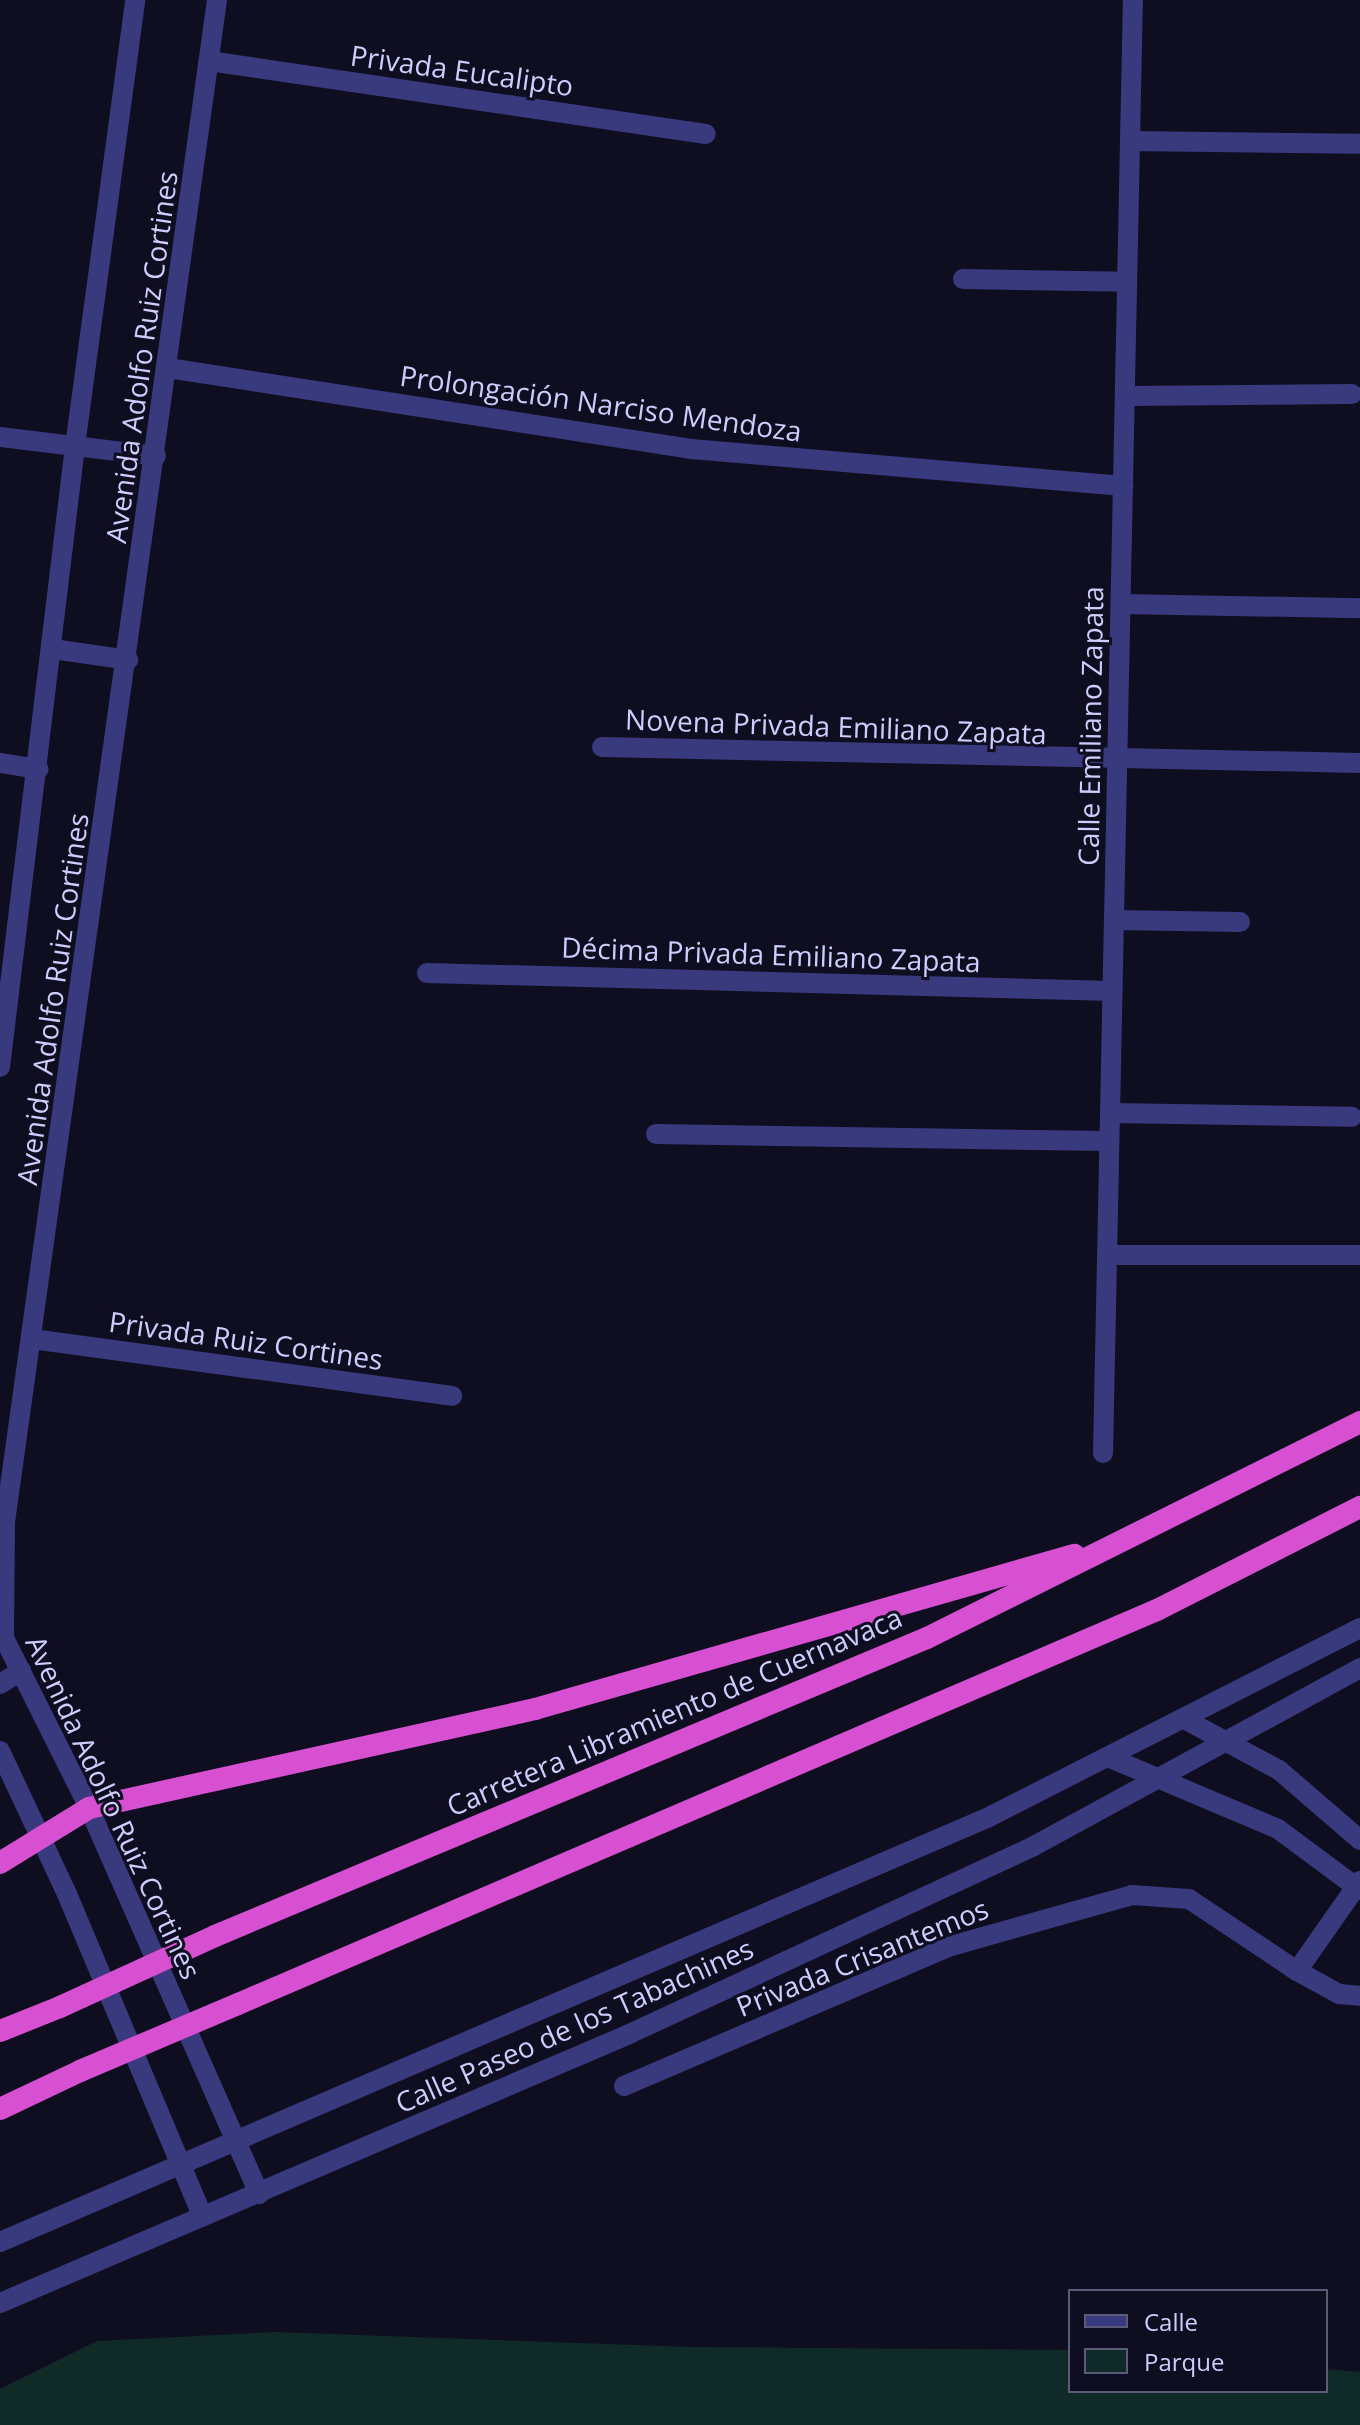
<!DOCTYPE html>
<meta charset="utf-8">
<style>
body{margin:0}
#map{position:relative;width:1360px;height:2425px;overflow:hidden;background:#0f0d20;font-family:"Open Sans",sans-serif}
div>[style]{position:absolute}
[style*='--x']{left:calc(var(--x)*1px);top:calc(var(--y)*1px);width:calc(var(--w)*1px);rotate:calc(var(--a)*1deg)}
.green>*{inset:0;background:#102a28}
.minor>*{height:20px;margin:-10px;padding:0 10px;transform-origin:10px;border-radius:10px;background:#39397e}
.tertiary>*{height:20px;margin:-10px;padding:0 10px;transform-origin:10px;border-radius:10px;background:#39397e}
.trunk>*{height:22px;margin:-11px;padding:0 11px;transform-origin:11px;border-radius:11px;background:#d850d2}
.trunk-bridge>*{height:22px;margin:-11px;padding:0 11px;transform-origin:11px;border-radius:11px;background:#d850d2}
span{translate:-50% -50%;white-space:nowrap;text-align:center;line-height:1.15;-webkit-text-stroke:6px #0f0d20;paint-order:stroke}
.street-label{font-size:28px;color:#d0cdfe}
.legend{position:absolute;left:1068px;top:2289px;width:260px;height:104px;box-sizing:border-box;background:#0f0d20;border:2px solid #5c5a79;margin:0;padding:10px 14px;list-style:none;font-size:24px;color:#d0cdfe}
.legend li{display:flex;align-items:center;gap:16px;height:40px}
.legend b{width:40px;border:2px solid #5c5a79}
</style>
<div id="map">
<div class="green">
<i style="clip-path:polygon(276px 2332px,691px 2347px,1070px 2350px,1070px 2391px,1326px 2391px,1326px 2369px,1360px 2372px,1360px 2425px,0 2425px,0 2389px,97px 2341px)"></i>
</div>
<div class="minor">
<i style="--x:209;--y:61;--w:502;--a:8.36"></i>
<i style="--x:1130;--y:141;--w:230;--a:0.7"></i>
<i style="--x:963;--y:279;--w:164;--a:1"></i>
<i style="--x:168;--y:368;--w:529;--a:8.8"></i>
<i style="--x:691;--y:449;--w:434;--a:4.9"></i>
<i style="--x:1125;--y:396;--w:227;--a:-0.5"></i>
<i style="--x:0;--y:437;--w:157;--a:6.9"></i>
<i style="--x:1121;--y:604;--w:239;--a:1"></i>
<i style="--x:602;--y:747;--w:758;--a:1.21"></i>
<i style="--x:0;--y:763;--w:39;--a:9"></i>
<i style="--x:1114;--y:920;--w:126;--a:0.9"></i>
<i style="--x:427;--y:973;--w:686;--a:1.5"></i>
<i style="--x:1110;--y:1113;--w:242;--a:0.9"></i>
<i style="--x:656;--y:1134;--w:452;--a:0.9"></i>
<i style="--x:1107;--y:1255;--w:253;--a:0"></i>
<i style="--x:32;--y:1339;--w:424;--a:7.7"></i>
<i style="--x:1103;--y:1453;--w:1453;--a:-88.82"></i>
<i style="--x:0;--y:1684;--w:25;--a:-32"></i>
<i style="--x:1186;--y:1720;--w:106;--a:28.3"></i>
<i style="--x:1279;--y:1770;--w:107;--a:40.8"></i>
<i style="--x:1110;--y:1758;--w:182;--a:22.9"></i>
<i style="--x:1278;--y:1829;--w:102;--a:36.6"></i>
<i style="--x:1297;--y:1971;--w:110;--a:-55"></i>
<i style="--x:624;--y:2086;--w:356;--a:-23.2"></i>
<i style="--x:951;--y:1946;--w:188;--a:-15.7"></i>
<i style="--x:1132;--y:1895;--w:57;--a:4"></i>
<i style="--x:1189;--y:1899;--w:130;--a:33.7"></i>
<i style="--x:1297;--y:1971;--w:48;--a:28.7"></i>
<i style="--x:1339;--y:1994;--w:21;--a:5"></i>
<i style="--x:0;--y:2242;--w:1076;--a:-23.25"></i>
<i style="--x:989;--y:1817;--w:416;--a:-27"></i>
<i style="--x:0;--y:2303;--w:682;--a:-23.14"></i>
<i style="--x:627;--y:2035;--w:447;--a:-24.9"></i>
<i style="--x:1032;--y:1847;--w:374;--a:-28.6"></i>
</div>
<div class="tertiary">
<i style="--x:217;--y:0;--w:1536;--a:97.93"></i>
<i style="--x:5;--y:1521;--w:117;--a:90.5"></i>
<i style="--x:4;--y:1638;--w:190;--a:63.4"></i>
<i style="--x:89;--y:1808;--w:422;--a:66.2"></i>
<i style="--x:53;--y:649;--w:76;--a:8.3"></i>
<i style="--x:0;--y:1067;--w:626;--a:-83.11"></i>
<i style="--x:75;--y:446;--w:450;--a:-82.3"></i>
<i style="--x:0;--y:1751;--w:158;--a:64.9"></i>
<i style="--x:67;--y:1894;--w:350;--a:67.2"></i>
</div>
<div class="trunk">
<i style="--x:0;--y:1863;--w:105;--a:-31.7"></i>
<i style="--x:89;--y:1808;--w:457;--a:-12.5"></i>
<i style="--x:535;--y:1709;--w:561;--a:-15.95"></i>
<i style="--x:215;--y:1936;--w:772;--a:-22.71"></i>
<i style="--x:927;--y:1638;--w:484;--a:-26.5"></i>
<i style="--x:238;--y:2004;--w:1000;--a:-23.21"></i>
<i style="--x:1157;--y:1610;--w:228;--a:-26.9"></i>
<i style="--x:0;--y:2031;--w:65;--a:-21.8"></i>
<i style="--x:0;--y:2109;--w:89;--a:-25.4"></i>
</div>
<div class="trunk-bridge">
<i style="--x:60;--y:2007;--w:170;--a:-24.6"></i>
<i style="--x:80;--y:2071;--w:172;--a:-23"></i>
</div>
<div class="street-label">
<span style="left:462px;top:70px;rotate:8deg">Privada Eucalipto</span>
<span style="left:141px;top:357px;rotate:-82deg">Avenida Adolfo Ruiz Cortines</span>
<span style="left:601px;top:403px;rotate:8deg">Prolongación Narciso Mendoza</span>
<span style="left:836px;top:726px;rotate:2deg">Novena Privada Emiliano Zapata</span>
<span style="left:1090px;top:726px;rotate:-89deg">Calle Emiliano Zapata</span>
<span style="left:771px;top:954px;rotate:2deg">Décima Privada Emiliano Zapata</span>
<span style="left:52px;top:999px;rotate:-82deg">Avenida Adolfo Ruiz Cortines</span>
<span style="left:246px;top:1340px;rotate:8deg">Privada Ruiz Cortines</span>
<span style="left:674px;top:1711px;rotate:-23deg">Carretera Libramiento de Cuernavaca</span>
<span style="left:114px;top:1807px;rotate:65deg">Avenida Adolfo Ruiz Cortines</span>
<span style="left:862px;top:1957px;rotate:-22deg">Privada Crisantemos</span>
<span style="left:574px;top:2025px;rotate:-24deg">Calle Paseo de los Tabachines</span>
</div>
<ul class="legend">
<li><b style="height:10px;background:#39397e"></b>Calle</li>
<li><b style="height:22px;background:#102a28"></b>Parque</li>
</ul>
</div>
